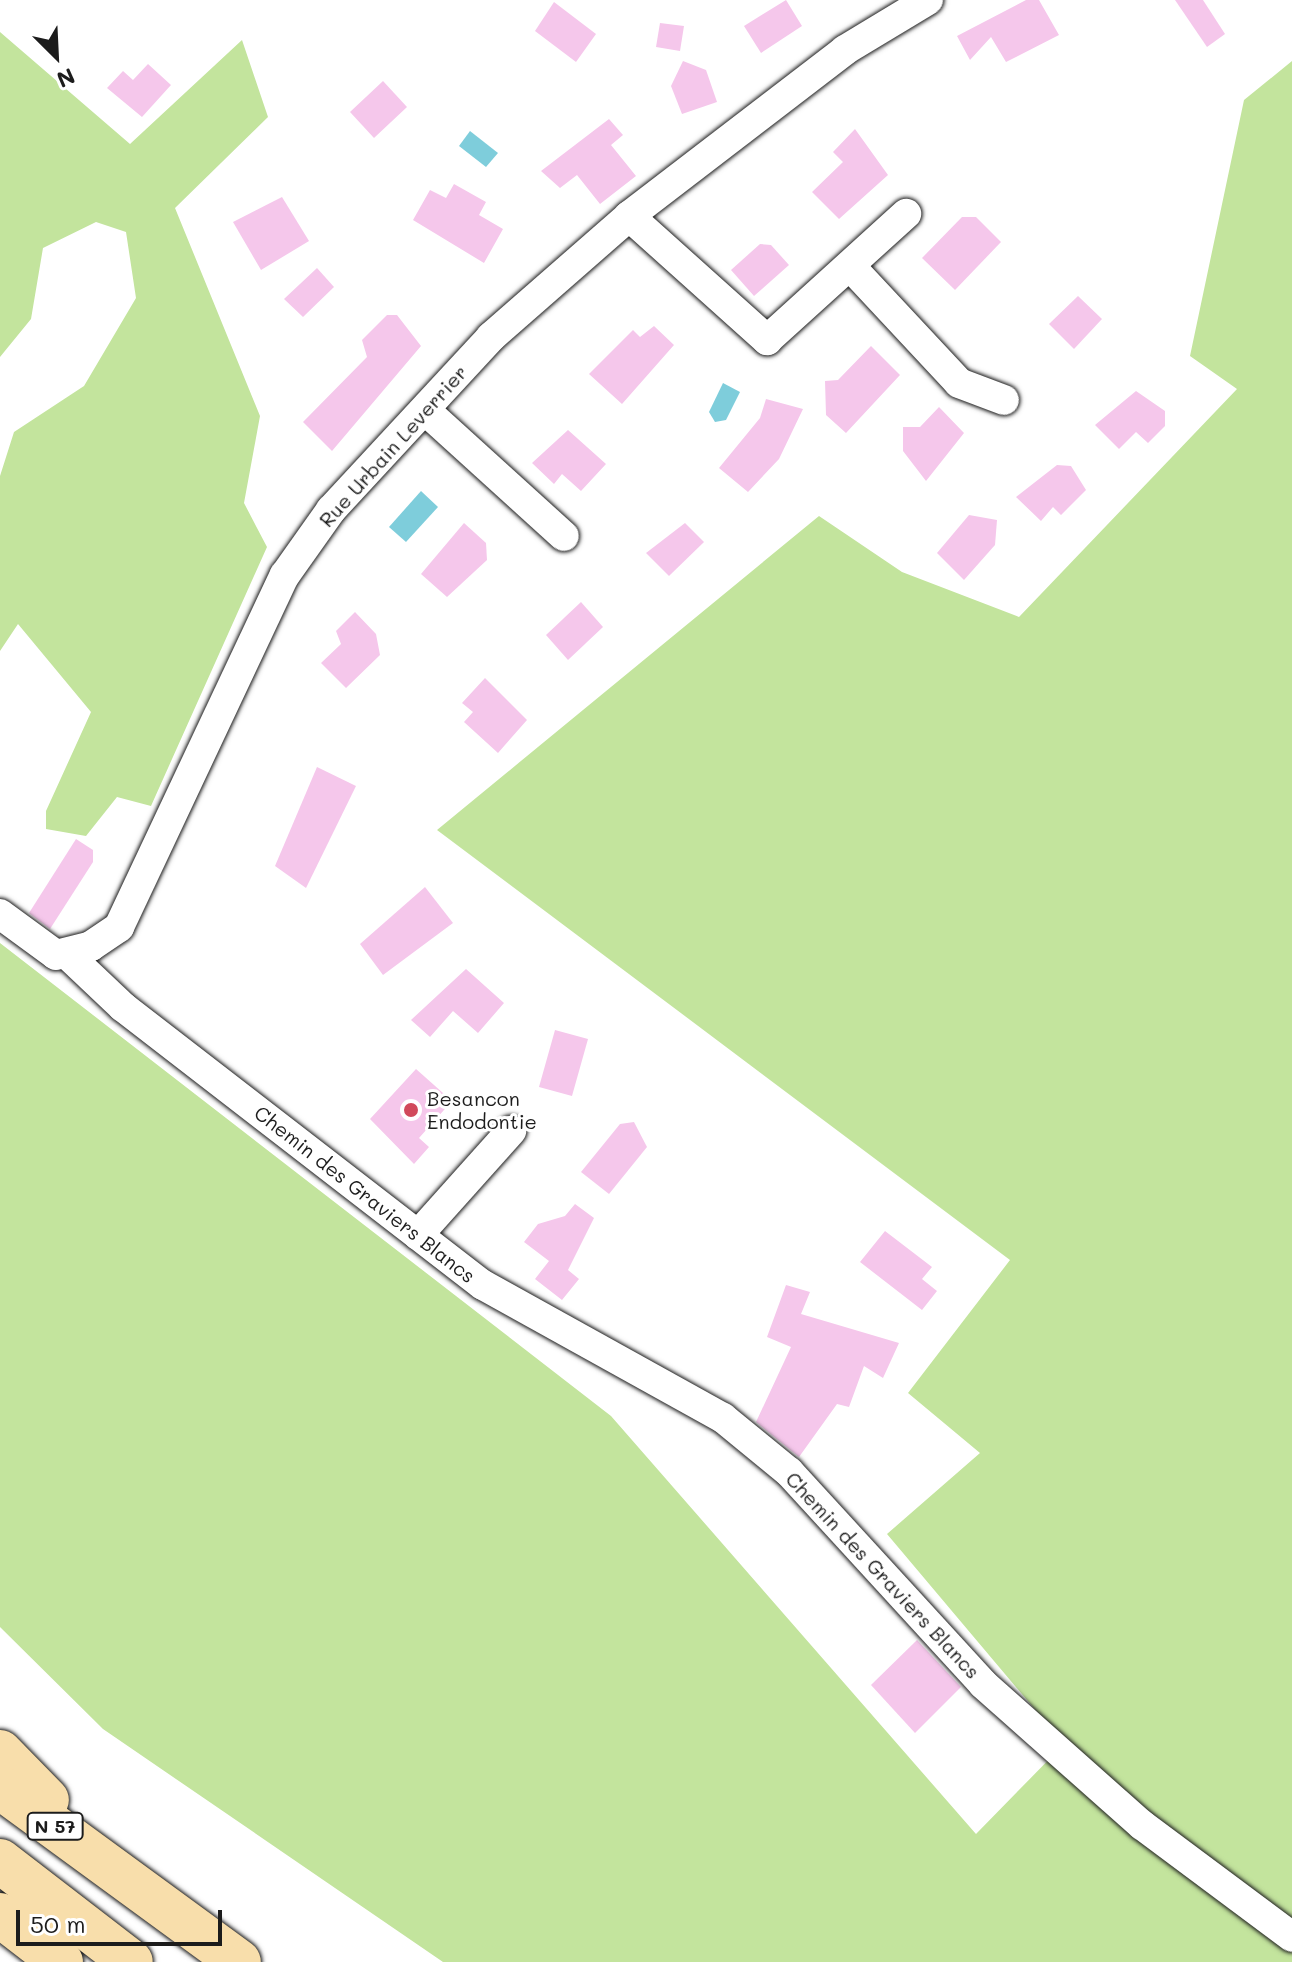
<!DOCTYPE html>
<style>
body{margin:0}
#map{position:relative;width:1292px;height:1962px;overflow:hidden;background:#fff;font-family:Mali,sans-serif}
div>[style]{position:absolute}
[style*='--x']{left:calc(var(--x)*1px);top:calc(var(--y)*1px);width:calc(var(--w)*1px);rotate:calc(var(--a)*1deg)}
.green>*{inset:0;background:#c3e49d}
.water>*{inset:0;background:#7ecddb}
.building>*{inset:0;background:#f5c7eb}
.roads{filter:drop-shadow(0 0 2px #1c1c1c) drop-shadow(0 0 2px #1c1c1c)}
.street>*{height:30px;margin:-15px;padding:0 15px;transform-origin:15px;border-radius:15px;background:#fff}
.highway>*{height:44px;margin:-22px;padding:0 22px;transform-origin:22px;border-radius:22px;background:#f8deab}
.dots>*{width:22px;height:22px;translate:-50% -50%;box-sizing:border-box;border:4px solid #fff;border-radius:50%}
span{translate:-50% -50%;white-space:nowrap;text-align:center;line-height:1.15;-webkit-text-stroke:6px #fff;paint-order:stroke}
.shield-label span{padding:2px 6px;background:#fff;border:2px solid;border-radius:6px;-webkit-text-stroke-width:0}
.shield-label{font-size:18px;color:#1c1c1c;font-weight:700}
.street-label{font-size:20px;color:#1c1c1c}
.poi-label{font-size:20px;color:#1c1c1c}
.left{translate:0 -50%;text-align:left}
.north{position:absolute;left:16px;top:16px;width:80px;height:80px;-webkit-text-stroke:6px #fff;paint-order:stroke;rotate:156deg;font-size:22px;font-weight:700;line-height:32px;text-align:center;color:#1c1c1c}
.north::after{content:'';display:block;margin:auto;width:28px;height:36px;background:#1c1c1c;clip-path:polygon(50% 0,100% 100%,50% 72%,0 100%)}
.scale{position:absolute;left:16px;top:1910px;width:206px;height:36px;box-sizing:border-box;border:4px solid #1c1c1c;border-top:0;padding-left:10px;font-size:24px;line-height:28px;white-space:nowrap;color:#1c1c1c;-webkit-text-stroke:6px #fff;paint-order:stroke}
</style>
<div id="map">
<div class="green">
<i style="clip-path:polygon(0 32px,130px 144px,242px 40px,268px 117px,175px 208px,260px 416px,244px 503px,267px 547px,151px 806px,117px 797px,86px 836px,46px 829px,46px 811px,91px 712px,18px 624px,0 651px,0 476px,14px 432px,84px 386px,136px 298px,126px 232px,96px 222px,43px 248px,31px 319px,0 357px)"></i>
<i style="clip-path:polygon(1292px 61px,1292px 1962px,443px 1962px,103px 1729px,0 1627px,0 943px,611px 1416px,976px 1834px,1064px 1744px,887px 1534px,980px 1453px,908px 1393px,1010px 1260px,437px 830px,819px 516px,902px 572px,1019px 617px,1237px 389px,1190px 356px,1244px 100px)"></i>
</div>
<div class="water">
<i style="clip-path:polygon(470px 131px,498px 153px,486px 167px,459px 146px)"></i>
<i style="clip-path:polygon(723px 383px,740px 392px,726px 420px,715px 422px,709px 412px)"></i>
<i style="clip-path:polygon(421px 491px,438px 507px,406px 542px,389px 527px)"></i>
</div>
<div class="building">
<i style="clip-path:polygon(786px 0,802px 26px,761px 53px,744px 26px)"></i>
<i style="clip-path:polygon(1026px 0,1039px 0,1059px 35px,1006px 62px,991px 37px,970px 60px,957px 36px)"></i>
<i style="clip-path:polygon(1175px 0,1203px 0,1225px 34px,1207px 47px)"></i>
<i style="clip-path:polygon(554px 2px,596px 34px,576px 62px,535px 31px)"></i>
<i style="clip-path:polygon(660px 23px,684px 26px,680px 51px,656px 47px)"></i>
<i style="clip-path:polygon(683px 61px,706px 70px,717px 102px,682px 114px,671px 86px)"></i>
<i style="clip-path:polygon(148px 64px,171px 85px,142px 117px,107px 88px,123px 71px,133px 80px)"></i>
<i style="clip-path:polygon(383px 81px,407px 107px,374px 138px,350px 112px)"></i>
<i style="clip-path:polygon(609px 119px,623px 135px,611px 145px,636px 176px,600px 204px,577px 175px,560px 188px,541px 171px)"></i>
<i style="clip-path:polygon(855px 129px,888px 175px,839px 219px,812px 192px,843px 162px,833px 152px)"></i>
<i style="clip-path:polygon(454px 184px,486px 202px,479px 215px,503px 229px,484px 263px,413px 220px,430px 190px,446px 198px)"></i>
<i style="clip-path:polygon(282px 197px,309px 241px,261px 270px,233px 222px)"></i>
<i style="clip-path:polygon(962px 217px,976px 217px,1001px 242px,955px 290px,922px 258px)"></i>
<i style="clip-path:polygon(760px 244px,771px 245px,789px 265px,754px 296px,731px 270px)"></i>
<i style="clip-path:polygon(317px 268px,334px 287px,303px 317px,284px 299px)"></i>
<i style="clip-path:polygon(1078px 296px,1102px 319px,1074px 349px,1049px 324px)"></i>
<i style="clip-path:polygon(387px 315px,397px 315px,421px 346px,332px 451px,303px 422px,367px 357px,362px 340px)"></i>
<i style="clip-path:polygon(654px 326px,674px 345px,622px 404px,589px 374px,633px 330px,640px 337px)"></i>
<i style="clip-path:polygon(871px 346px,900px 375px,846px 433px,826px 415px,825px 381px,838px 380px)"></i>
<i style="clip-path:polygon(1136px 391px,1165px 411px,1165px 426px,1148px 443px,1136px 432px,1119px 449px,1095px 425px)"></i>
<i style="clip-path:polygon(766px 399px,803px 409px,779px 459px,748px 492px,719px 468px,760px 418px)"></i>
<i style="clip-path:polygon(939px 407px,964px 433px,926px 481px,903px 451px,903px 427px,920px 427px)"></i>
<i style="clip-path:polygon(568px 430px,606px 464px,581px 491px,562px 474px,554px 484px,532px 463px)"></i>
<i style="clip-path:polygon(1057px 465px,1071px 466px,1086px 490px,1061px 515px,1053px 507px,1041px 521px,1016px 497px)"></i>
<i style="clip-path:polygon(969px 515px,997px 520px,995px 545px,964px 580px,937px 553px)"></i>
<i style="clip-path:polygon(464px 523px,486px 543px,487px 560px,447px 597px,421px 574px)"></i>
<i style="clip-path:polygon(685px 523px,704px 542px,669px 576px,646px 553px)"></i>
<i style="clip-path:polygon(581px 602px,603px 627px,568px 660px,546px 635px)"></i>
<i style="clip-path:polygon(355px 612px,376px 634px,380px 655px,346px 688px,321px 663px,341px 644px,336px 631px)"></i>
<i style="clip-path:polygon(485px 678px,527px 720px,498px 753px,464px 722px,473px 712px,462px 703px)"></i>
<i style="clip-path:polygon(317px 767px,356px 786px,306px 888px,275px 866px)"></i>
<i style="clip-path:polygon(76px 839px,93px 850px,93px 862px,50px 929px,29px 913px)"></i>
<i style="clip-path:polygon(425px 887px,453px 923px,383px 975px,360px 944px)"></i>
<i style="clip-path:polygon(466px 969px,504px 1003px,478px 1033px,453px 1011px,430px 1037px,411px 1020px)"></i>
<i style="clip-path:polygon(555px 1030px,588px 1039px,572px 1096px,539px 1087px)"></i>
<i style="clip-path:polygon(416px 1069px,452px 1101px,419px 1138px,429px 1147px,414px 1164px,370px 1119px)"></i>
<i style="clip-path:polygon(634px 1122px,647px 1147px,609px 1194px,581px 1172px,620px 1124px)"></i>
<i style="clip-path:polygon(575px 1204px,594px 1218px,568px 1270px,579px 1279px,562px 1300px,535px 1279px,549px 1261px,524px 1242px,538px 1224px,565px 1216px)"></i>
<i style="clip-path:polygon(885px 1231px,932px 1267px,922px 1279px,937px 1291px,922px 1310px,860px 1262px)"></i>
<i style="clip-path:polygon(786px 1285px,810px 1292px,801px 1314px,899px 1343px,883px 1378px,864px 1366px,849px 1407px,837px 1404px,799px 1457px,756px 1422px,791px 1347px,767px 1337px)"></i>
<i style="clip-path:polygon(917px 1640px,961px 1687px,915px 1733px,871px 1685px)"></i>
</div>
<div class="roads">
<div class="street">
<i style="--x:629;--y:216;--w:186;--a:41.9"></i>
<i style="--x:767;--y:340;--w:188;--a:-42.2"></i>
<i style="--x:851;--y:267;--w:158;--a:47"></i>
<i style="--x:959;--y:383;--w:48;--a:20.7"></i>
<i style="--x:426;--y:411;--w:186;--a:42.2"></i>
<i style="--x:0;--y:914;--w:69;--a:36.2"></i>
<i style="--x:56;--y:955;--w:36;--a:-14"></i>
<i style="--x:91;--y:946;--w:34;--a:-34"></i>
<i style="--x:119;--y:927;--w:389;--a:-64.8"></i>
<i style="--x:285;--y:575;--w:80;--a:-54.7"></i>
<i style="--x:331;--y:510;--w:236;--a:-47.2"></i>
<i style="--x:491;--y:337;--w:184;--a:-41.2"></i>
<i style="--x:629;--y:216;--w:272;--a:-37.5"></i>
<i style="--x:845;--y:50;--w:97;--a:-31.1"></i>
<i style="--x:69;--y:956;--w:74;--a:43.4"></i>
<i style="--x:123;--y:1007;--w:455;--a:37.7"></i>
<i style="--x:483;--y:1285;--w:274;--a:29"></i>
<i style="--x:723;--y:1418;--w:85;--a:39.3"></i>
<i style="--x:789;--y:1472;--w:287;--a:47.5"></i>
<i style="--x:983;--y:1684;--w:213;--a:41.6"></i>
<i style="--x:1142;--y:1825;--w:187;--a:36.7"></i>
<i style="--x:418;--y:1235;--w:140;--a:-48.2"></i>
</div>
<div class="highway">
<i style="--x:0;--y:1752;--w:67;--a:45.6"></i>
<i style="--x:0;--y:1787;--w:296;--a:36.2"></i>
<i style="--x:0;--y:1861;--w:165;--a:37.6"></i>
<i style="--x:0;--y:1915;--w:77;--a:37.6"></i>
</div>
</div>
<div class="dots">
<i style="left:411px;top:1110px;background:#d1495b"></i>
</div>
<div class="shield-label">
<span style="left:55px;top:1826px">N 57</span>
</div>
<div class="street-label">
<span style="left:393px;top:446px;rotate:-48deg">Rue Urbain Leverrier</span>
<span style="left:365px;top:1194px;rotate:38deg">Chemin des Graviers Blancs</span>
<span style="left:883px;top:1575px;rotate:47deg">Chemin des Graviers Blancs</span>
</div>
<div class="poi-label">
<span class="left" style="left:427px;top:1110px">Besancon<br>Endodontie</span>
</div>
<div class="north">N</div>
<div class="scale">50 m</div>
</div>
